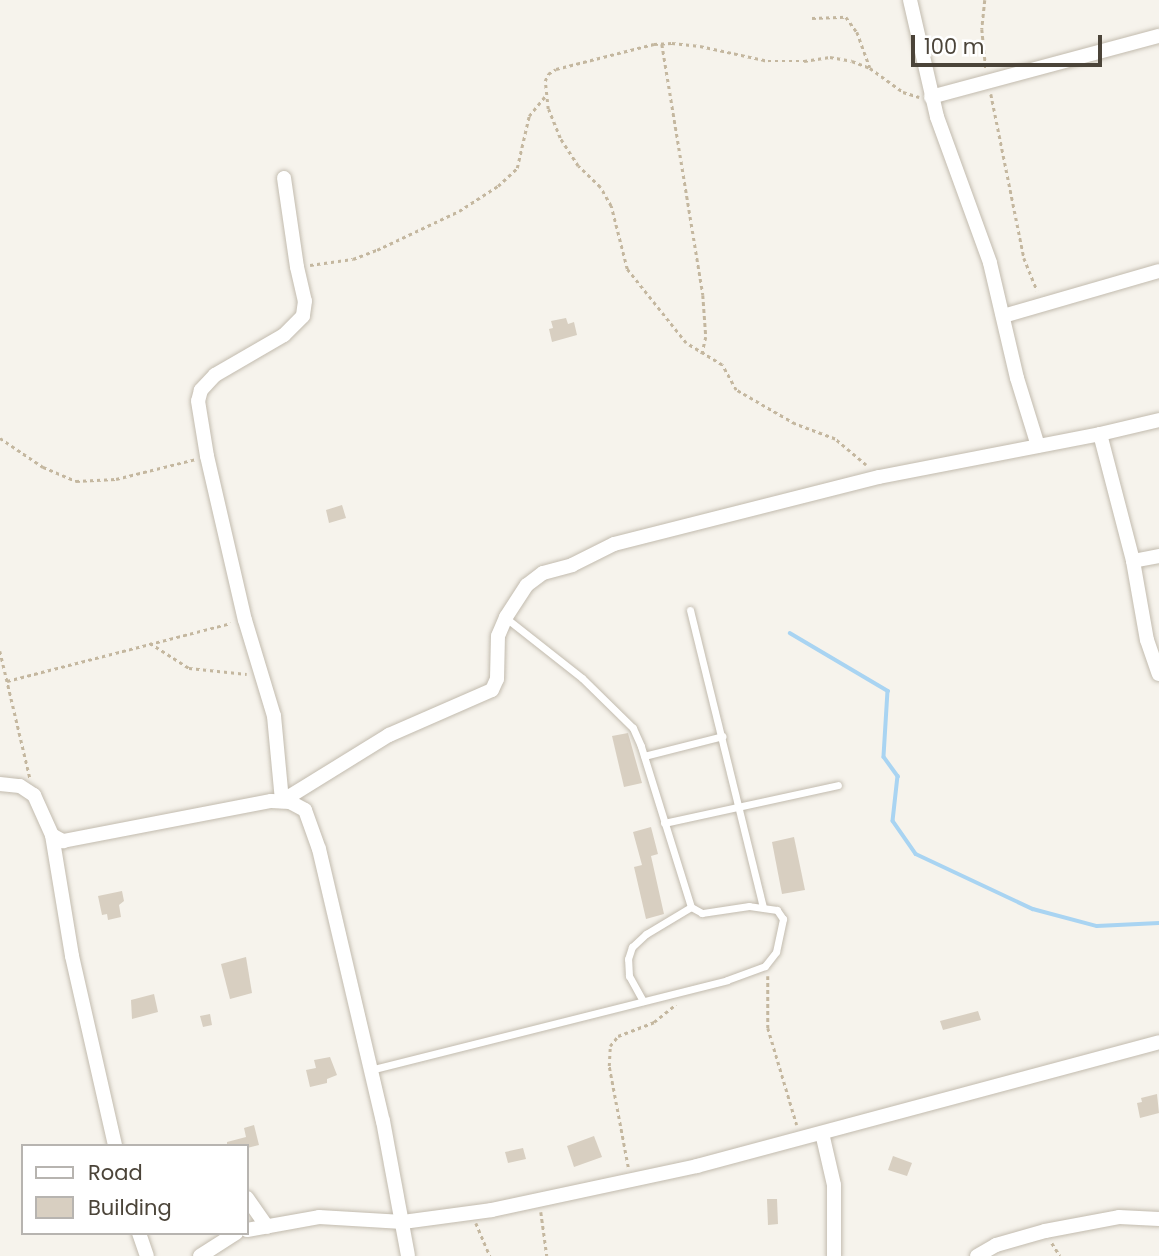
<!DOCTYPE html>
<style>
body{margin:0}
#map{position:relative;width:1159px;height:1256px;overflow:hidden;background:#f6f3ec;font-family:Poppins,sans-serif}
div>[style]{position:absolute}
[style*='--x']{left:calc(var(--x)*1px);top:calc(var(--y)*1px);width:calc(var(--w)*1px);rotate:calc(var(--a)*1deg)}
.stream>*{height:3.5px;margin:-1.75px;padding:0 1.75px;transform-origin:1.75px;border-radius:1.75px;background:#a9d4f2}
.building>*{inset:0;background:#d8cfc1}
.path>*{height:2.5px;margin-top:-1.25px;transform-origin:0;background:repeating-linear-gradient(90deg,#c4b79f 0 3.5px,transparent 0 7px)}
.roads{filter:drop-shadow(0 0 2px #c2bbae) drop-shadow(0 0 2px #c2bbae)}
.service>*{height:7px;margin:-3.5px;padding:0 3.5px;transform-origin:3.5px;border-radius:3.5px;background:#fff}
.minor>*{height:14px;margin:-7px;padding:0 7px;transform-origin:7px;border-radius:7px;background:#fff}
span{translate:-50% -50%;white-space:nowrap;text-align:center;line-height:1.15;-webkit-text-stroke:5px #fff;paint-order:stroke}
.legend{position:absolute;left:21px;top:1144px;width:228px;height:91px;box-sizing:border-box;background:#fff;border:2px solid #b7b4b0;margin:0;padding:9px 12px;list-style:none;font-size:21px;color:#4b4439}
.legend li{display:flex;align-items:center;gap:14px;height:35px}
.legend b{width:35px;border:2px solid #b7b4b0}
.scale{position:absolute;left:911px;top:35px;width:191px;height:32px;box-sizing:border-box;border:4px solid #4b4439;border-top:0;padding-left:9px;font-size:21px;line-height:24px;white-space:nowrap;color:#4b4439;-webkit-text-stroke:5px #fff;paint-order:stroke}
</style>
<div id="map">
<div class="stream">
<i style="--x:790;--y:633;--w:114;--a:30.6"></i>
<i style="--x:888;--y:691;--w:66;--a:93.5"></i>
<i style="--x:884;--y:757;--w:24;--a:54"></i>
<i style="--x:898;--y:776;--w:45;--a:96.3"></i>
<i style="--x:893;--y:821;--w:40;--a:55.1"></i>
<i style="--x:916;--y:854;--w:129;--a:25.2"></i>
<i style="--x:1033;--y:909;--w:66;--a:14.9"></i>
<i style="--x:1097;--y:926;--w:62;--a:-2.8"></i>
</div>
<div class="building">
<i style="clip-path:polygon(566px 318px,568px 324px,574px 322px,577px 335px,552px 342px,549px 329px,553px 328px,551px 321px)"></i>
<i style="clip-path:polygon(342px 505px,346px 518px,329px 523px,326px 510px)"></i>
<i style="clip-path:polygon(628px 733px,642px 783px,624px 787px,612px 736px)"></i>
<i style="clip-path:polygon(651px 827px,658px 854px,651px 856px,664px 914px,646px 919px,634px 867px,642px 865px,633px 832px)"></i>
<i style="clip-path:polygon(794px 837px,805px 890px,782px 894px,772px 842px)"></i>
<i style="clip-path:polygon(122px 891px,124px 901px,119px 905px,121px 917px,108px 920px,107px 914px,102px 915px,98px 896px)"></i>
<i style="clip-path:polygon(246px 957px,252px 993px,230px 999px,221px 964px)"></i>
<i style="clip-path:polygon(154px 994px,158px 1012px,132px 1019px,131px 1000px)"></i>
<i style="clip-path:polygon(978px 1011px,981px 1020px,943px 1030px,940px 1021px)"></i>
<i style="clip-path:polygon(210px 1014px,212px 1025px,203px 1027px,200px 1016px)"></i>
<i style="clip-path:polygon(330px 1057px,337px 1075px,327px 1079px,327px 1083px,310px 1087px,306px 1070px,316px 1068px,314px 1060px)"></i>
<i style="clip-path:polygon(1157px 1094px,1159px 1113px,1140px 1118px,1137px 1103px,1142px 1102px,1141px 1098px)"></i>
<i style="clip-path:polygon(254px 1125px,259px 1145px,247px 1148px,227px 1146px,227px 1142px,246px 1137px,244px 1128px)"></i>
<i style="clip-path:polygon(594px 1136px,602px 1157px,574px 1167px,567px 1146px)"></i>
<i style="clip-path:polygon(523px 1148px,526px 1159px,508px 1163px,505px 1152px)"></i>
<i style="clip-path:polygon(893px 1156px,912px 1163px,907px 1176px,888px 1170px)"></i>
<i style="clip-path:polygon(767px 1199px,777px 1199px,778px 1224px,768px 1225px)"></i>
</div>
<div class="path">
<i style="--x:985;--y:0;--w:29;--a:96"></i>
<i style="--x:982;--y:29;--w:41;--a:84.4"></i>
<i style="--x:812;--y:18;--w:34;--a:-2"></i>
<i style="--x:846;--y:17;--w:19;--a:54"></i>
<i style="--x:857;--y:32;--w:38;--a:70"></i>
<i style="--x:662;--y:44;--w:254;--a:80.7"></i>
<i style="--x:703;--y:295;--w:42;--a:85.9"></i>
<i style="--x:706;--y:337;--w:18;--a:103"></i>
<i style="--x:991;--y:94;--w:167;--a:78.6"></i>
<i style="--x:1024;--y:258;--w:35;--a:68"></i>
<i style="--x:310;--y:265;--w:43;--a:-7.9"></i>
<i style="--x:353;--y:259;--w:26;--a:-21"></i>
<i style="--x:377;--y:250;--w:91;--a:-25.4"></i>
<i style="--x:459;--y:211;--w:46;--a:-32.7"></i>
<i style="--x:498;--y:186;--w:26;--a:-43"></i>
<i style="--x:517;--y:168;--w:53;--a:-77"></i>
<i style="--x:529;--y:116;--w:26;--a:-51"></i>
<i style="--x:0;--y:438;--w:52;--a:34"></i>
<i style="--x:43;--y:467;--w:36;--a:23"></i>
<i style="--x:76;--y:481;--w:40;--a:-2.9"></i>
<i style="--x:116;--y:479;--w:82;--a:-14"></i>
<i style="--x:866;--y:465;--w:40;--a:-140"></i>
<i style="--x:835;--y:439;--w:43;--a:-159.4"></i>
<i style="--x:795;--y:424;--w:68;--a:-150"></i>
<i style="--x:736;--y:390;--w:29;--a:-119"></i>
<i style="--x:722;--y:365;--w:42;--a:-148.6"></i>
<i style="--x:686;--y:343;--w:95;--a:-128.6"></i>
<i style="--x:627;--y:269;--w:65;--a:-104.3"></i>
<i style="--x:611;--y:206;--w:22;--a:-120"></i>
<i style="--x:600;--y:187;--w:30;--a:-136"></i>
<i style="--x:578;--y:166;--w:33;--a:-123"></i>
<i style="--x:560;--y:138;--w:31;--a:-112"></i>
<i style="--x:548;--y:109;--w:28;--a:-96"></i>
<i style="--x:545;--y:81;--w:8;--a:-67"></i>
<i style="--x:548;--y:74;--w:9;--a:-32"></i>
<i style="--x:556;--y:69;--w:101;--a:-14.3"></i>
<i style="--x:654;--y:44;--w:18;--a:-3"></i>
<i style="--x:672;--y:43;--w:28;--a:6"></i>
<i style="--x:700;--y:46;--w:70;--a:12.4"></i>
<i style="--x:768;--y:61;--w:36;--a:0"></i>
<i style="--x:804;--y:61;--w:26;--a:-9"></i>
<i style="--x:830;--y:57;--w:22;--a:10"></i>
<i style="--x:852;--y:61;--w:19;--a:21"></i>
<i style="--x:870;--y:68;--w:41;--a:36"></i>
<i style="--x:903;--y:92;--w:17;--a:17"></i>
<i style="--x:150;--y:643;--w:46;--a:32.7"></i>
<i style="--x:189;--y:668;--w:58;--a:5.9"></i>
<i style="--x:0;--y:651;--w:130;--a:76.7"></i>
<i style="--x:7;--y:681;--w:231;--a:-14.5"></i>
<i style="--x:768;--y:976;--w:52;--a:90"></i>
<i style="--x:768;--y:1028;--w:101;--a:73.4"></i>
<i style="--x:628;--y:1167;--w:103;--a:-100.7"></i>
<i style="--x:609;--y:1066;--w:20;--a:-87"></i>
<i style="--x:610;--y:1046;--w:13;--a:-51"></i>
<i style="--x:618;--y:1036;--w:39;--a:-21"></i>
<i style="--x:654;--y:1022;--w:28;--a:-39"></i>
<i style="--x:541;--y:1212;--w:44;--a:82.2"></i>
<i style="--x:476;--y:1223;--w:36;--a:67"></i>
<i style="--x:1052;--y:1243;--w:15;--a:58"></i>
</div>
<div class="roads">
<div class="service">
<i style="--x:690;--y:610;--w:306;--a:76.2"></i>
<i style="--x:644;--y:756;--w:81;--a:-14.2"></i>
<i style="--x:664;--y:823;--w:178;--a:-12.3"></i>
<i style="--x:643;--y:1001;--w:29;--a:-119"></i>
<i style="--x:629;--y:976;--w:17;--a:-93"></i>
<i style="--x:628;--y:959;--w:13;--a:-72"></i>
<i style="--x:632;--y:947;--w:19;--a:-43"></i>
<i style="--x:646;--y:934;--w:52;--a:-31"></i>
<i style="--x:370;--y:1070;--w:368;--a:-14.1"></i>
<i style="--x:727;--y:980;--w:40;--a:-20.2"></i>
<i style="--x:765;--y:966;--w:18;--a:-52"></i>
<i style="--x:776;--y:952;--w:34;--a:-78"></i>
<i style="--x:783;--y:919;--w:11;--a:-124"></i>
<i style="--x:777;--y:910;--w:28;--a:-172"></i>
<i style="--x:749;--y:906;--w:48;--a:171.5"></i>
<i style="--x:702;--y:913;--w:13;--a:-151"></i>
<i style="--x:691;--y:907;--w:169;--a:-107.3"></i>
<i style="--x:641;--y:746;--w:20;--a:-114"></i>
<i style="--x:633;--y:728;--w:71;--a:-135.6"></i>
<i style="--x:582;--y:678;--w:97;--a:-141.7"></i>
</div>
<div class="minor">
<i style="--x:910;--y:0;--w:120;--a:77"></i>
<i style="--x:937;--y:117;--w:155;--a:70"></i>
<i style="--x:990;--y:263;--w:118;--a:76.8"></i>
<i style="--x:1017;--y:378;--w:71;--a:72.8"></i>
<i style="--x:931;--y:97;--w:236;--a:-15"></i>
<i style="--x:284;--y:178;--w:90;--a:81.7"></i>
<i style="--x:297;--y:267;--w:35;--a:77"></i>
<i style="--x:305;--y:301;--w:15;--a:98"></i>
<i style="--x:303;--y:316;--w:27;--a:135"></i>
<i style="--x:284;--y:335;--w:80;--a:149.9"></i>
<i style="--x:215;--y:375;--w:21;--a:133"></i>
<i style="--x:201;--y:390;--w:11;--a:105"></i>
<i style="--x:198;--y:401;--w:56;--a:80.7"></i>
<i style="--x:207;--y:456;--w:168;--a:77"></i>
<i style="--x:245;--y:620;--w:100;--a:73.2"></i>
<i style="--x:274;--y:716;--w:85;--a:84.6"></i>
<i style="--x:282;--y:801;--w:126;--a:-31.7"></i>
<i style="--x:389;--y:735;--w:112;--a:-23.6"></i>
<i style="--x:492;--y:690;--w:12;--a:-66"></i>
<i style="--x:497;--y:679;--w:43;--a:-88.7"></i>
<i style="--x:498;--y:636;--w:21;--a:-67"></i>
<i style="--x:506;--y:617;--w:38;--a:-57"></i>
<i style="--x:527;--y:585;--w:20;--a:-37"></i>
<i style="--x:543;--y:573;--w:30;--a:-15"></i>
<i style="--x:572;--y:565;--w:47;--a:-26.6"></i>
<i style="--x:614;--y:544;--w:273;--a:-14.2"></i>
<i style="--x:879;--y:477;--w:225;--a:-11"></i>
<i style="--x:1100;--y:434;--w:61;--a:-13.3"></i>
<i style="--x:1003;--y:316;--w:162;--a:-16.1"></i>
<i style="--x:1100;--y:434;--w:131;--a:75.4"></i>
<i style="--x:1133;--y:561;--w:80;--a:80"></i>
<i style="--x:1147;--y:640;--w:36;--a:71"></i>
<i style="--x:1133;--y:561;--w:26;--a:-11"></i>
<i style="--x:0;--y:784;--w:20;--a:6"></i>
<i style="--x:20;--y:786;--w:17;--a:33"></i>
<i style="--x:34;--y:795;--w:44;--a:65.8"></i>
<i style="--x:52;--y:835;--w:13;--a:29"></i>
<i style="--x:63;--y:841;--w:212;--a:-10.9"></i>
<i style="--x:271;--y:801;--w:19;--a:3"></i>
<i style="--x:290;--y:802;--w:17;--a:28"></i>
<i style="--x:305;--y:810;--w:41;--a:70.3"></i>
<i style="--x:319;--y:849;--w:279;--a:76.8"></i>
<i style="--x:383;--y:1121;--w:137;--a:79.5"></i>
<i style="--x:52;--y:835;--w:123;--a:80.6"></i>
<i style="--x:72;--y:956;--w:195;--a:77.2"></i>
<i style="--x:822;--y:1133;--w:53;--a:77"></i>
<i style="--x:834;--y:1185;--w:71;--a:90"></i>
<i style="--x:247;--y:1198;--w:35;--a:55"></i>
<i style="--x:247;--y:1230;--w:73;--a:-10.2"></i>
<i style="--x:319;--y:1217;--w:84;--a:3.4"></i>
<i style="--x:403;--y:1222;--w:90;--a:-7.7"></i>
<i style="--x:492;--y:1210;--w:210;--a:-12.1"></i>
<i style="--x:697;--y:1166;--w:478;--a:-15"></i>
<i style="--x:139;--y:1233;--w:24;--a:71"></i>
<i style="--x:200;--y:1256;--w:43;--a:-32.6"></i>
<i style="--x:977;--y:1256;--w:22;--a:-30"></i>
<i style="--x:996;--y:1245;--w:51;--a:-15.9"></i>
<i style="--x:1045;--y:1231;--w:75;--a:-10.7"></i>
<i style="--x:1119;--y:1217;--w:40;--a:2.9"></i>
</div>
</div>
<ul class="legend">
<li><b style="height:9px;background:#fff"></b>Road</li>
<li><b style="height:19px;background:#d8cfc1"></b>Building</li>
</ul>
<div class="scale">100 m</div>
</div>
